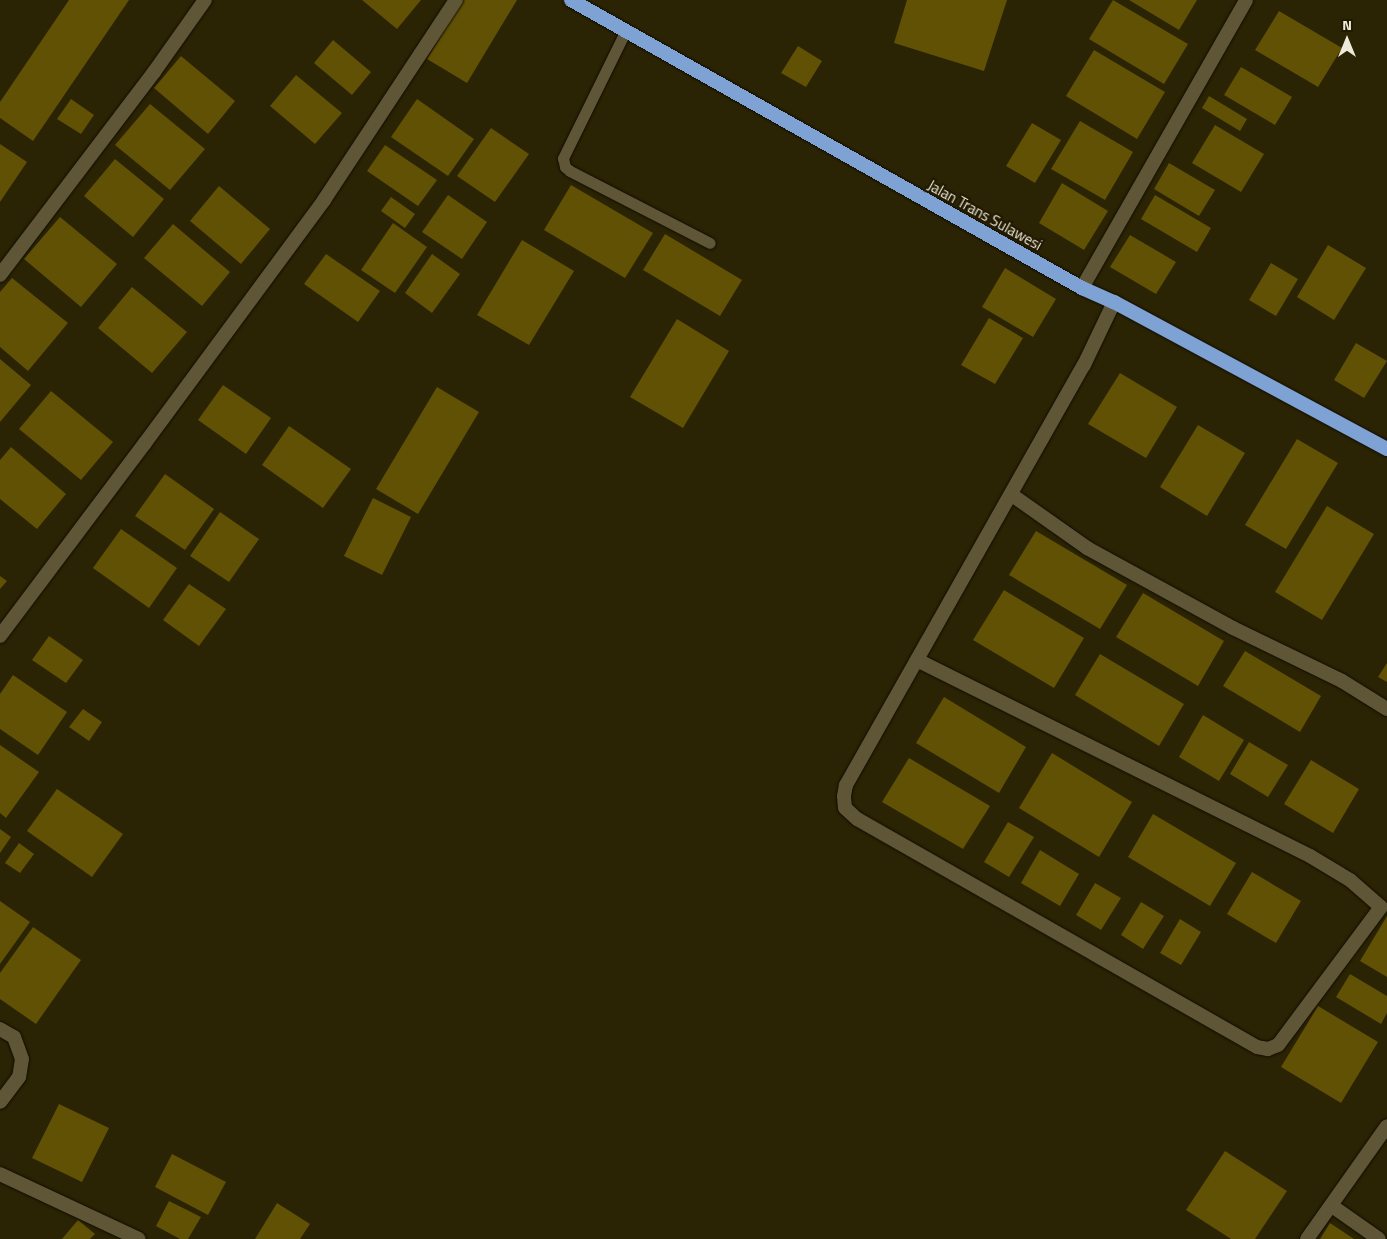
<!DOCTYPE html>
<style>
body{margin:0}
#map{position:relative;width:1387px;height:1239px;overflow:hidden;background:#2a2304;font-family:"Titillium Web",sans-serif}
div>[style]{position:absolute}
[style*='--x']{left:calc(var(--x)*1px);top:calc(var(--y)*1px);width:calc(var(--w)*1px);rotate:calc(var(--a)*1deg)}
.building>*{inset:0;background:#615105}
.roads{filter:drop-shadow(0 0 1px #120c00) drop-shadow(0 0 1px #120c00)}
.service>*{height:11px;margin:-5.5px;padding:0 5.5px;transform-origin:5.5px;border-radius:5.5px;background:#5e5637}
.minor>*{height:14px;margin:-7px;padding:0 7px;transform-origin:7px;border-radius:7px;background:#5e5637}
.trunk>*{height:14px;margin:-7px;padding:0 7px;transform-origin:7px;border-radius:7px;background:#7da2d3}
span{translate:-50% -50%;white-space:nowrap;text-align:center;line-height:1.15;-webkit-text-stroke:4.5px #211900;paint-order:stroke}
.street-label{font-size:15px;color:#eeead9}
.north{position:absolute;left:1322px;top:15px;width:50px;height:50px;-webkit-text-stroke:4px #211900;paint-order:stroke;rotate:0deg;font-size:14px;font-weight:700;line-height:20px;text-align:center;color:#eeead9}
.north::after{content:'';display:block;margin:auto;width:18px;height:22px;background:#eeead9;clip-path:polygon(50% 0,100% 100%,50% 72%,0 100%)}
</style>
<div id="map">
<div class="building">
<i style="clip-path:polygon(69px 0,129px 0,33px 141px,0 118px,0 102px)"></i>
<i style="clip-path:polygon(362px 0,421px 0,397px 29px)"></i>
<i style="clip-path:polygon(463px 0,517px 0,467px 83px,427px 59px)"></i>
<i style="clip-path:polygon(907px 0,1007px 0,984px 71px,894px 43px)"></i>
<i style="clip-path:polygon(1113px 0,1188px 44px,1164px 84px,1089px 39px)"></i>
<i style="clip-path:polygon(1129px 0,1197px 0,1179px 30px)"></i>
<i style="clip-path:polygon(1279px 11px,1342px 48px,1318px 87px,1255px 50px)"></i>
<i style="clip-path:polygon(333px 40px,371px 72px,352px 95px,314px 63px)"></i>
<i style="clip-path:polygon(798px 46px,822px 61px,806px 87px,781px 73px)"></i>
<i style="clip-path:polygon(1094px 50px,1165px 92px,1137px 139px,1066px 96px)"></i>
<i style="clip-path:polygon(181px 56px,235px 101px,208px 134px,154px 88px)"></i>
<i style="clip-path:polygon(1241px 67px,1292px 97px,1275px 125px,1224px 95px)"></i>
<i style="clip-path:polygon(296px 75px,342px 113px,315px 144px,270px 106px)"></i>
<i style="clip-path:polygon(1209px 96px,1247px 119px,1240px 131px,1202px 108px)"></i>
<i style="clip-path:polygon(71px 99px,94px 115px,81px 134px,57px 119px)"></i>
<i style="clip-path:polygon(417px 99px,474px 139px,448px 176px,391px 137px)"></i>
<i style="clip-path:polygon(150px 104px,205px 149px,170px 190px,115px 145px)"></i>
<i style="clip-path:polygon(1080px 121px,1133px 152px,1105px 200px,1051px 169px)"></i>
<i style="clip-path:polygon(1032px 123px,1061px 140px,1035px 183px,1006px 166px)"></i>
<i style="clip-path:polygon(1215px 125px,1264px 154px,1241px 192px,1192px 163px)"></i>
<i style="clip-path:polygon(491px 128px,529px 154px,495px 202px,457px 176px)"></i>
<i style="clip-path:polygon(0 144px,27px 162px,0 202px)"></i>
<i style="clip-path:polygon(385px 145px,437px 180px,418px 206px,367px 171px)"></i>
<i style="clip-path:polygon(115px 159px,164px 199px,133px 237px,84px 196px)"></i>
<i style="clip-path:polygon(1169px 163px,1215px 190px,1199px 216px,1154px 189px)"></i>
<i style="clip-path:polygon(1062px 183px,1108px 211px,1084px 250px,1039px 223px)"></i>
<i style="clip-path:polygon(571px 185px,653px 233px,625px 278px,544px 230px)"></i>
<i style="clip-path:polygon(219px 186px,270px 229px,241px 264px,190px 221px)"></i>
<i style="clip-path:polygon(448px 195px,487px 222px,462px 259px,422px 232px)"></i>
<i style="clip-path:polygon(1155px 195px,1211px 228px,1197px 252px,1141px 219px)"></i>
<i style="clip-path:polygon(391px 197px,415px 214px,405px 228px,381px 211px)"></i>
<i style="clip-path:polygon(60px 217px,117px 264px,81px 307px,24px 259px)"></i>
<i style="clip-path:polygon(393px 223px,427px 247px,395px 293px,361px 270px)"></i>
<i style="clip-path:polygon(173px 224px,230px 272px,202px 306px,144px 258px)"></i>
<i style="clip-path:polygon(665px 234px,742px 280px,720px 316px,643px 270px)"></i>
<i style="clip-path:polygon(1130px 235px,1176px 262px,1156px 294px,1110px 267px)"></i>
<i style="clip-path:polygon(522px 240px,574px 271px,529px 345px,477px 315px)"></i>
<i style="clip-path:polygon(1328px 245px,1366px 268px,1334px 320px,1297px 297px)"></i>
<i style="clip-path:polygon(326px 254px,380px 291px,358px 322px,304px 284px)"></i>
<i style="clip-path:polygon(432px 254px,460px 274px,432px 313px,405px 293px)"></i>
<i style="clip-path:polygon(1271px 263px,1298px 279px,1276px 316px,1249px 300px)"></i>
<i style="clip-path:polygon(1005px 268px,1056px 299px,1033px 337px,982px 307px)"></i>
<i style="clip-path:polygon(12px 278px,68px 323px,28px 371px,0 347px,0 292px)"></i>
<i style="clip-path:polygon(132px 287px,187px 332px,152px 373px,98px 328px)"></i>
<i style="clip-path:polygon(989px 318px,1023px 338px,995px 384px,961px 365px)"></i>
<i style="clip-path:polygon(677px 319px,729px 351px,683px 428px,630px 397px)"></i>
<i style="clip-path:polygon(1356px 343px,1387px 361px,1364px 398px,1334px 380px)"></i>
<i style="clip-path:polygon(0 359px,31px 385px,0 422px)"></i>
<i style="clip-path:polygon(1120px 373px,1177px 407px,1146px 458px,1088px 424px)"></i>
<i style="clip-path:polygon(223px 385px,271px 418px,246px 454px,198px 420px)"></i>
<i style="clip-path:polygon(437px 387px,479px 412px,418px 514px,376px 489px)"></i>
<i style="clip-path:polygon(51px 391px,113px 442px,81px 480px,19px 429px)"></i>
<i style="clip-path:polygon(1198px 425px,1245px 453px,1207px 516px,1160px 487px)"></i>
<i style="clip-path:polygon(289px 426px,351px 469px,323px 508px,262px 465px)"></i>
<i style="clip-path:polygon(1297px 439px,1338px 463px,1286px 549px,1245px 525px)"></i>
<i style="clip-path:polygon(11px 447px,66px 494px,37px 529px,0 499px,0 460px)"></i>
<i style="clip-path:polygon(165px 474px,214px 509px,185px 550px,135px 516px)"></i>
<i style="clip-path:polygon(373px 498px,411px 517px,382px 575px,344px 556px)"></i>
<i style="clip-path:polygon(1327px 506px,1374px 534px,1322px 620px,1275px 592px)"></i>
<i style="clip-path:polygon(220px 512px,259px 539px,229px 582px,190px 556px)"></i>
<i style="clip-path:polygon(121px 529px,177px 568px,149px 608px,93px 568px)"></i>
<i style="clip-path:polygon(1036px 531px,1127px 585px,1100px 629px,1009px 575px)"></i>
<i style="clip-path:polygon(0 576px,7px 581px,0 589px)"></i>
<i style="clip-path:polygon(189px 584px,226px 609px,199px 646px,163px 620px)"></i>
<i style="clip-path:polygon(1004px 590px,1084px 638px,1054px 688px,973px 640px)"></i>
<i style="clip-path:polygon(1143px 593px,1224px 641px,1198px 686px,1116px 637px)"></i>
<i style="clip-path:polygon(49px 636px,83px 660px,66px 683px,32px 660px)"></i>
<i style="clip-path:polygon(1245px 651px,1321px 696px,1300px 732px,1223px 686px)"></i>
<i style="clip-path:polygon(1100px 654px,1184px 704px,1159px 746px,1075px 695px)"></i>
<i style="clip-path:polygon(1387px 663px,1387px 682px,1378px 677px)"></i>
<i style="clip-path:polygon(13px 675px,67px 712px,38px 755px,0 729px,0 694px)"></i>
<i style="clip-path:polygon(944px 697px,1026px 747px,999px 793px,916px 743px)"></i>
<i style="clip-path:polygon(83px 709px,102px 722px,89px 741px,69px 727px)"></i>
<i style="clip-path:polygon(1203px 715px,1244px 740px,1219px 781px,1179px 757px)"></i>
<i style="clip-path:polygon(1249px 742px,1288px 765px,1268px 797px,1230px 774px)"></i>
<i style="clip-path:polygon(0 745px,39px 772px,6px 818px,0 813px)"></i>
<i style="clip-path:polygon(1052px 753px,1132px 802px,1099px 857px,1019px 808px)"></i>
<i style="clip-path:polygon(909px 758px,990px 806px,963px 849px,882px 802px)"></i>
<i style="clip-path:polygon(1311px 760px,1359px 789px,1333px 833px,1284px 804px)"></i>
<i style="clip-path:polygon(57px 789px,123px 834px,92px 877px,27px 831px)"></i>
<i style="clip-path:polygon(1153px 814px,1236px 863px,1210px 906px,1128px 857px)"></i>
<i style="clip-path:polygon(1008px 822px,1034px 837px,1009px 877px,984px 862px)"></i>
<i style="clip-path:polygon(0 829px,11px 837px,0 853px)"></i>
<i style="clip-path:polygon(19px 843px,34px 854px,20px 873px,5px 863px)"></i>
<i style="clip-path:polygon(1040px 850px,1079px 874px,1060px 906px,1021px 883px)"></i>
<i style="clip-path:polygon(1252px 872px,1301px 901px,1276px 943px,1227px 914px)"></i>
<i style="clip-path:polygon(1095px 883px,1121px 898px,1101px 930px,1076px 915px)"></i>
<i style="clip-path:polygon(0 901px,30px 922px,0 964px)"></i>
<i style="clip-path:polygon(1141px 902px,1164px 916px,1143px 949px,1121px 935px)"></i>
<i style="clip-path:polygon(1387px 916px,1387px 977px,1360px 961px)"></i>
<i style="clip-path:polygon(1180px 919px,1201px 932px,1181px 965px,1160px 953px)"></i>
<i style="clip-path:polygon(33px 927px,81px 960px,36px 1024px,0 999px,0 973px)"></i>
<i style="clip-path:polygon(1350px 974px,1387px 996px,1387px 1013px,1381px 1024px,1336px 997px)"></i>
<i style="clip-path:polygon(1318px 1006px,1378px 1042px,1341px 1103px,1281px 1067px)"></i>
<i style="clip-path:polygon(59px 1104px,109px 1128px,82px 1182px,32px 1158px)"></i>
<i style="clip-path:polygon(1225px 1151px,1287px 1191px,1255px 1239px,1231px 1239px,1186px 1210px)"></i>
<i style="clip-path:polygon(172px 1154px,226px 1182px,208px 1215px,155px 1187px)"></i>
<i style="clip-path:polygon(169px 1201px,201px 1217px,188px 1239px,180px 1239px,156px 1226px)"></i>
<i style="clip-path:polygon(277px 1203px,310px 1224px,300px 1239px,255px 1239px)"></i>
<i style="clip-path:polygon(78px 1220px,95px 1234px,90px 1239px,62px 1239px)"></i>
<i style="clip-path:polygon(1330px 1223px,1354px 1239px,1320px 1239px)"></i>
</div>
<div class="roads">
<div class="service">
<i style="--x:626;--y:30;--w:143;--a:116.2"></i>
<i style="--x:563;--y:158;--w:9;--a:77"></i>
<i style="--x:565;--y:167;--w:6;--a:39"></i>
<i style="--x:570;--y:171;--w:157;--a:27.2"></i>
</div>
<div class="minor">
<i style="--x:0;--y:275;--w:255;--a:-52.8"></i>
<i style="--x:154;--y:72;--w:88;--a:-54.7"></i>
<i style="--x:1082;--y:288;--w:331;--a:-60.3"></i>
<i style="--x:1012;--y:495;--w:92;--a:35.2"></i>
<i style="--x:1087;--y:548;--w:166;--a:28.7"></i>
<i style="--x:1233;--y:628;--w:121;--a:25.9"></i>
<i style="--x:1342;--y:681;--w:53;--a:31.9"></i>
<i style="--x:0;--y:636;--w:241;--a:-53.1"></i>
<i style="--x:145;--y:443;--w:302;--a:-53.6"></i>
<i style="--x:324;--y:200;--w:240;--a:-56.6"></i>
<i style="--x:917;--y:660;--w:439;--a:26.5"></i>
<i style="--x:1310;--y:856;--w:47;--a:31"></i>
<i style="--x:1350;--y:880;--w:41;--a:41.1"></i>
<i style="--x:1381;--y:907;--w:172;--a:126.7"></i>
<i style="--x:1278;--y:1045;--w:11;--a:158"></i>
<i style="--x:1268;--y:1049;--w:11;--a:-170"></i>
<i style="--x:1257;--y:1047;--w:460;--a:-150.3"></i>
<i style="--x:857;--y:819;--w:16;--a:-137"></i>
<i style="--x:845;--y:808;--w:12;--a:-95"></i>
<i style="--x:844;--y:796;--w:11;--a:-80"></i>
<i style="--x:846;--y:785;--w:483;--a:-60.5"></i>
<i style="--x:1084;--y:365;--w:70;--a:-64.5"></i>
<i style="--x:0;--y:1029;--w:16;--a:30"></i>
<i style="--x:14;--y:1037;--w:23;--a:70"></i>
<i style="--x:22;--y:1059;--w:18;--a:99"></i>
<i style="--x:19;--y:1077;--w:31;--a:127"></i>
<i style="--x:0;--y:1174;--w:153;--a:25.1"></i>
<i style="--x:1332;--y:1206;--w:57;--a:35.1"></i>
<i style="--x:1307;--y:1239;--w:138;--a:-54.7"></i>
</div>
<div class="trunk">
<i style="--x:571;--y:0;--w:587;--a:29.41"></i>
<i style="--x:1082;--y:288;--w:35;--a:24"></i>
<i style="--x:1114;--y:302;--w:310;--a:28.3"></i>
</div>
</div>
<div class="street-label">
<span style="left:985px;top:215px;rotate:29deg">Jalan Trans Sulawesi</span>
</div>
<div class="north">N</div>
</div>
